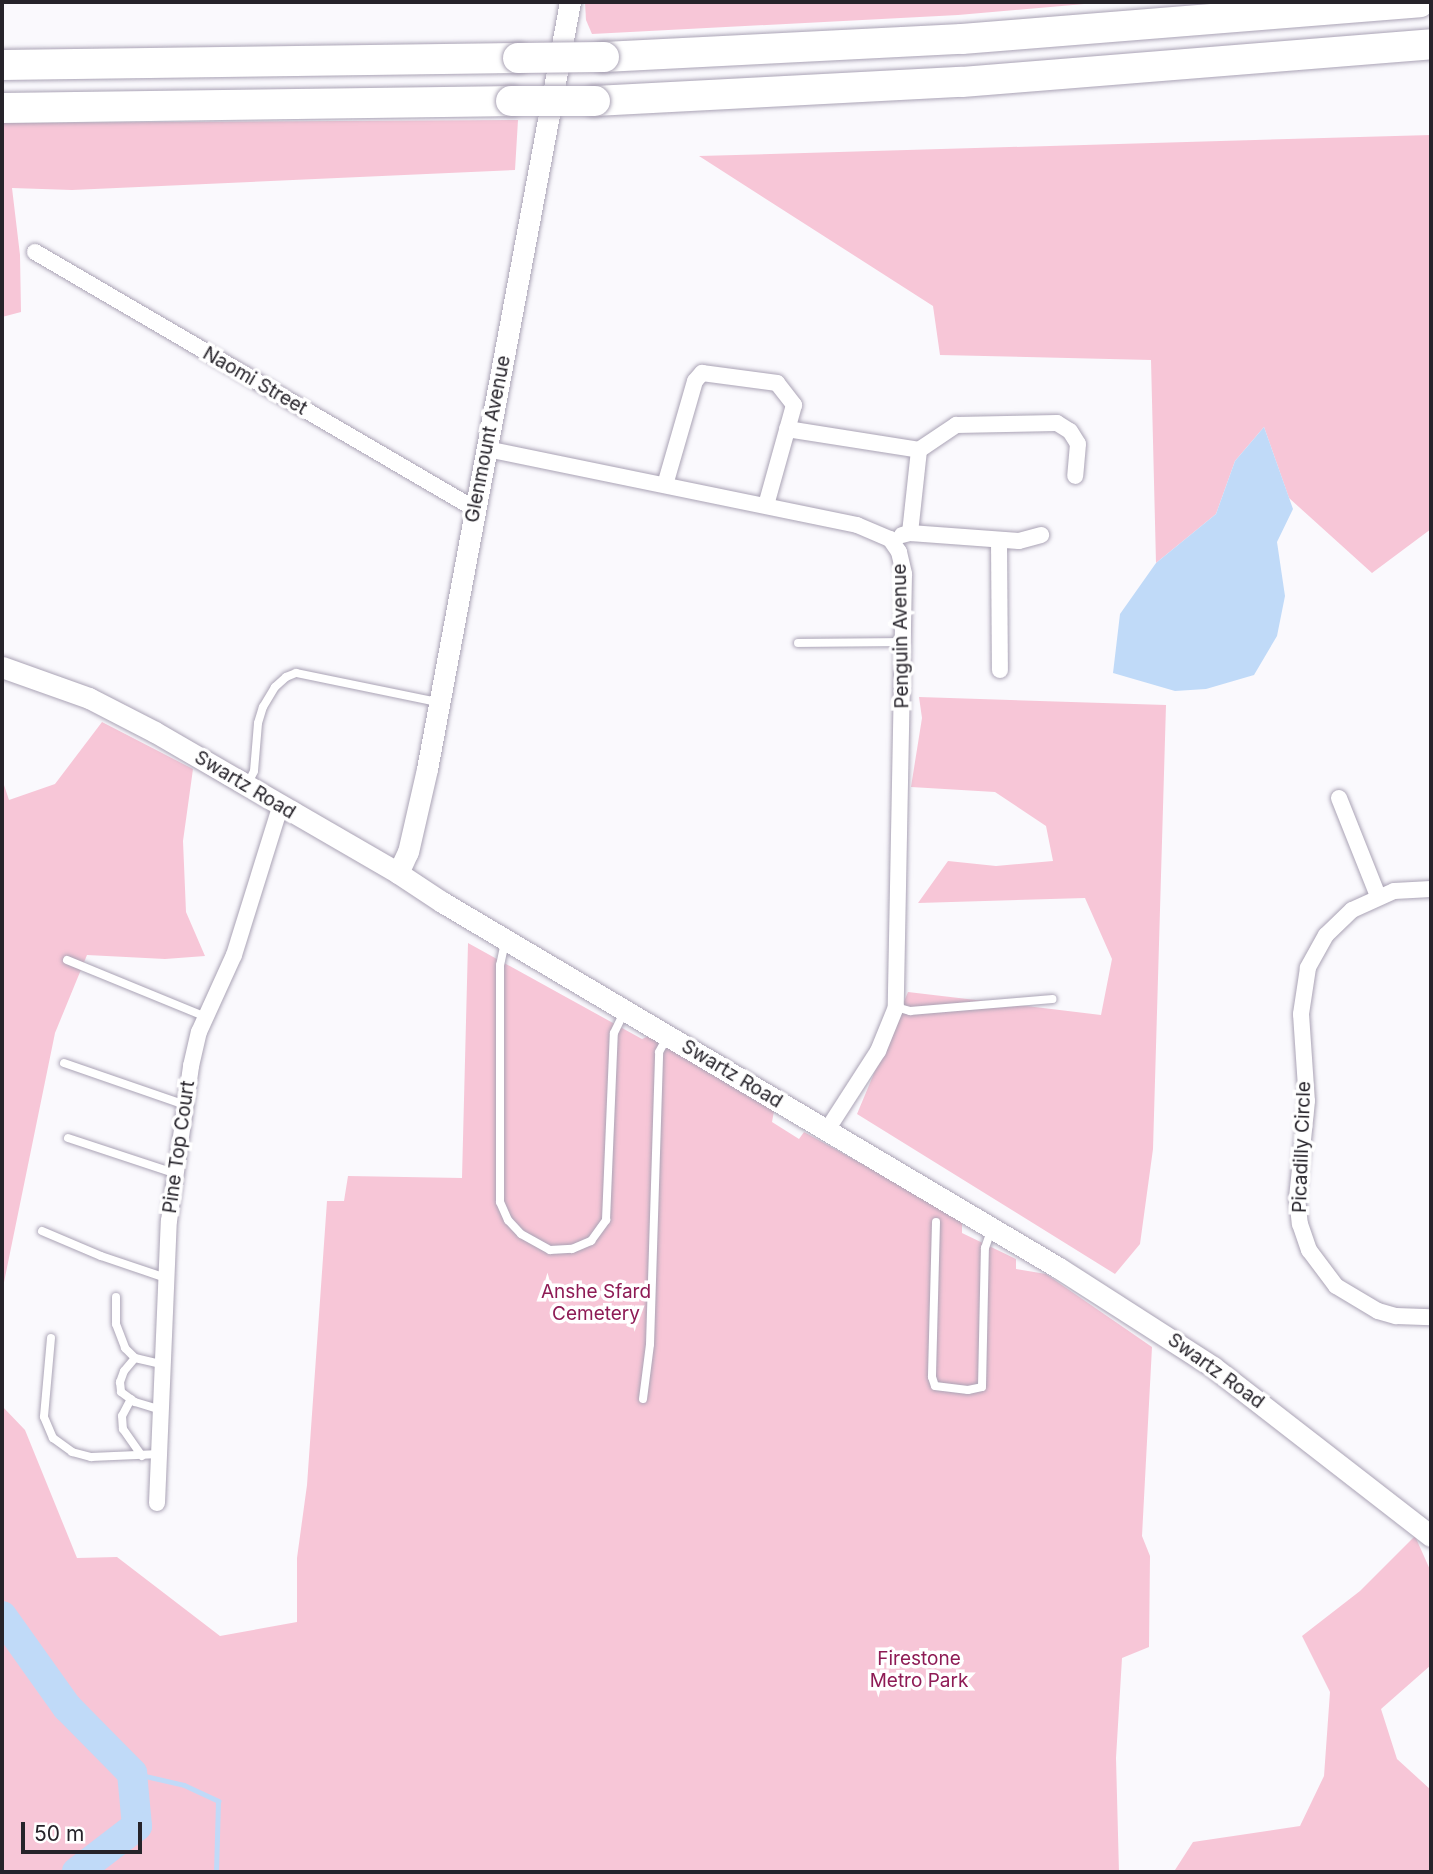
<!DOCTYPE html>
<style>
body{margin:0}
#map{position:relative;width:1433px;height:1874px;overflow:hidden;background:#faf9fd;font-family:Inter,sans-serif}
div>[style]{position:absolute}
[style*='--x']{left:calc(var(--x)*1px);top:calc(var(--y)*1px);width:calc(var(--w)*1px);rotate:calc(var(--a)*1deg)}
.green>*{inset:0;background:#f7c6d7}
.water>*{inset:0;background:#c0daf8}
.stream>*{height:5px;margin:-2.5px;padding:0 2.5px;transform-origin:2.5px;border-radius:2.5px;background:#c0daf8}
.river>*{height:30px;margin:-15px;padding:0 15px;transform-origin:15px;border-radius:15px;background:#c0daf8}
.roads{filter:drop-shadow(0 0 2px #aaa3b5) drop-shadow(0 0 2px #aaa3b5)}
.service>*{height:8px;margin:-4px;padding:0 4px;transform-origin:4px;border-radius:4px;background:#fff}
.minor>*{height:16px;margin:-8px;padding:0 8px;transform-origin:8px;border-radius:8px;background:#fff}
.tertiary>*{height:21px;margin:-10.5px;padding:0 10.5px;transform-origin:10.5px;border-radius:10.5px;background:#fff}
.motorway>*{height:30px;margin:-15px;padding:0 15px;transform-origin:15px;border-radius:15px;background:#fff}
.bridges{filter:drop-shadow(0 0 2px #aaa3b5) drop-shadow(0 0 2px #aaa3b5)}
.motorway-bridge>*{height:30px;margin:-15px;padding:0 15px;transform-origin:15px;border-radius:15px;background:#fff}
span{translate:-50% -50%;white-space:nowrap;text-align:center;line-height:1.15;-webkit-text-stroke:7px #fff;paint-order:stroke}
.street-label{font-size:19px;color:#26232a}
.park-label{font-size:19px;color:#8e1b55}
.frame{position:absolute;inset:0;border:4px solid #26232a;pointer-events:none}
.scale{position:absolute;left:21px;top:1822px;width:121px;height:32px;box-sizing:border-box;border:4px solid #26232a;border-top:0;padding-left:9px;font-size:21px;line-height:24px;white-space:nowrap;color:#26232a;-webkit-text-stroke:5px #fff;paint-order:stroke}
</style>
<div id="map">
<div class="green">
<i style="clip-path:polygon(585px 2px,1107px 2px,958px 15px,592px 34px,586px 20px)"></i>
<i style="clip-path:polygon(518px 120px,515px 170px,72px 190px,12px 188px,20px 255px,21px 312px,2px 317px,2px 123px)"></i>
<i style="clip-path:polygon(1431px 135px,1431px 529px,1372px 573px,1289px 498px,1264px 427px,1235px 461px,1216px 514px,1156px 563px,1151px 360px,940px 355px,933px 306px,699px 156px)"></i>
<i style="clip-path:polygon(919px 697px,1166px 705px,1153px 1149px,1140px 1244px,1115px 1274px,857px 1114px,908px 992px,1101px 1015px,1112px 959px,1085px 898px,918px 903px,948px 861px,996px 866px,1053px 861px,1046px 826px,995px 792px,911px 787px,922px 718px)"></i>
<i style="clip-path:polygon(102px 722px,193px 769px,183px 841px,186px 912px,205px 956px,165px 959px,87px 955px,55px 1033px,2px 1292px,2px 779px,9px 800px,55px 784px)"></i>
<i style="clip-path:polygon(468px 943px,642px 1039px,651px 1035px,774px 1111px,772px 1122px,799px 1139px,804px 1132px,962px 1219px,962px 1233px,1016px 1259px,1016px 1269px,1046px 1274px,1152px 1347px,1142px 1536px,1150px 1556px,1149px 1647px,1122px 1658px,1116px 1758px,1119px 1872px,2px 1872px,2px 1406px,25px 1430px,77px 1558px,117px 1557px,220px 1636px,297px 1622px,297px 1558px,307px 1485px,327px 1201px,344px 1201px,348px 1176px,462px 1178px)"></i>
<i style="clip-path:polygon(1415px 1536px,1431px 1572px,1431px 1665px,1381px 1709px,1397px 1759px,1431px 1790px,1431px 1872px,1122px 1872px,1175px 1870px,1193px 1842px,1300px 1826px,1324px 1776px,1330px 1692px,1302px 1636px,1360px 1591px)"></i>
</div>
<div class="water">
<i style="clip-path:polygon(1264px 427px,1293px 509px,1277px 542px,1285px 596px,1277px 636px,1254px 675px,1206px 689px,1175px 691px,1113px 673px,1120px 614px,1156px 563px,1216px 514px,1235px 461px)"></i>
</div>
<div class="stream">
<i style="--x:132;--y:1773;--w:53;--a:13"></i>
<i style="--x:184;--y:1785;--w:38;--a:25"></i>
<i style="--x:218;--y:1801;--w:71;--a:91.6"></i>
</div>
<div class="river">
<i style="--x:2;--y:1616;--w:112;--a:54.5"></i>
<i style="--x:67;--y:1707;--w:93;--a:45.4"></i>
<i style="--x:132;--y:1773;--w:53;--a:84.6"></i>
<i style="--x:137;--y:1826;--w:76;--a:142.5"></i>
</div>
<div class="roads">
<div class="service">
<i style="--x:798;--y:643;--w:105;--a:-0.5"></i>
<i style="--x:248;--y:783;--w:13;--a:-63"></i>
<i style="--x:254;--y:771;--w:48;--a:-85.2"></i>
<i style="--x:258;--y:723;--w:17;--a:-73"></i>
<i style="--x:263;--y:707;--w:23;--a:-59"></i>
<i style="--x:275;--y:687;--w:15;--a:-42"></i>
<i style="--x:286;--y:677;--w:11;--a:-22"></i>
<i style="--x:296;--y:673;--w:144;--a:11.6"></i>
<i style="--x:505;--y:942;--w:24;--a:102"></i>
<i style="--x:500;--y:965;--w:237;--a:90"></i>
<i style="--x:500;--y:1202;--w:20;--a:66"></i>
<i style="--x:508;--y:1220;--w:19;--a:47"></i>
<i style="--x:521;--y:1234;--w:33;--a:29"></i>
<i style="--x:550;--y:1250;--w:22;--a:-3"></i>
<i style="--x:572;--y:1249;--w:21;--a:-23"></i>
<i style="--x:591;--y:1241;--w:26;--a:-54"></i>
<i style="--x:606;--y:1220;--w:187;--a:-87.6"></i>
<i style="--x:614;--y:1033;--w:25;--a:-64"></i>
<i style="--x:67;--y:960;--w:150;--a:22.3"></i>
<i style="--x:896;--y:1007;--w:15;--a:16"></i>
<i style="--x:910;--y:1011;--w:143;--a:-4.8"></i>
<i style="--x:64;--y:1063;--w:128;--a:19.1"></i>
<i style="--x:68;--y:1138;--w:112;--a:18.3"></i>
<i style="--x:936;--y:1222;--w:155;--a:91.5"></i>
<i style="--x:932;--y:1377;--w:9;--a:72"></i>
<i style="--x:935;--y:1386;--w:33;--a:7"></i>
<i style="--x:968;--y:1390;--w:14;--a:-12"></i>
<i style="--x:982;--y:1387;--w:139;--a:-88.8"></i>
<i style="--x:985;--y:1248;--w:18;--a:-71"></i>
<i style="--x:42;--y:1231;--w:64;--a:23"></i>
<i style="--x:101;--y:1256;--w:69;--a:18.7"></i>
<i style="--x:116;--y:1297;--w:27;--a:90"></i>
<i style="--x:116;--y:1324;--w:26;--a:69"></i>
<i style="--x:125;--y:1348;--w:14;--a:45"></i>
<i style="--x:135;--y:1358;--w:28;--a:13"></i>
<i style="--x:51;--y:1338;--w:79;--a:95.1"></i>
<i style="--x:44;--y:1417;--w:23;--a:67"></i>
<i style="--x:53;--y:1438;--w:24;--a:36"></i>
<i style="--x:72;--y:1452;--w:20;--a:15"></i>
<i style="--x:91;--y:1457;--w:69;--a:-2.5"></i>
<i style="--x:135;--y:1358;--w:17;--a:130"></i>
<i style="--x:124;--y:1371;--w:12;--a:110"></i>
<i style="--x:120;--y:1382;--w:10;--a:84"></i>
<i style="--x:121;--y:1392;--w:17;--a:36"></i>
<i style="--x:135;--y:1402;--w:27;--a:17"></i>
<i style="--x:131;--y:1399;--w:19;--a:118"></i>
<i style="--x:122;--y:1416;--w:13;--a:86"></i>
<i style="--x:123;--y:1429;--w:33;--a:55"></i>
<i style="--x:643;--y:1399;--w:55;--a:-82.7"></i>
<i style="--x:650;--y:1344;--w:292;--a:-88.2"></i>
<i style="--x:659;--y:1052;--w:18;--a:-61"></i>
</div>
<div class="minor">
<i style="--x:35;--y:252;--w:510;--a:30.29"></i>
<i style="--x:787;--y:429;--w:134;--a:9"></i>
<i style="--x:919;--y:450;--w:45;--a:-34"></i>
<i style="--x:956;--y:425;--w:101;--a:-1.1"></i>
<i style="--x:1057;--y:423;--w:15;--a:32"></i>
<i style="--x:1070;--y:431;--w:15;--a:58"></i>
<i style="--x:1078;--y:444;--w:32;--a:95"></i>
<i style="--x:487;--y:449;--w:378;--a:11.6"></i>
<i style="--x:857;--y:525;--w:36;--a:23"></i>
<i style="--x:890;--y:539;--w:16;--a:55"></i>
<i style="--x:899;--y:552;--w:23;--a:77"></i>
<i style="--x:904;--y:574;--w:433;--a:91.1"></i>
<i style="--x:896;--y:1007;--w:48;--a:112.2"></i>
<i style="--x:878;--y:1051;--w:94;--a:122.8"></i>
<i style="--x:665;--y:485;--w:108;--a:-73.9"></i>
<i style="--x:695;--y:381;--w:11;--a:-49"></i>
<i style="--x:702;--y:373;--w:76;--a:7.6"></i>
<i style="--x:777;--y:383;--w:28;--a:52"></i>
<i style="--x:794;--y:405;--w:104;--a:105.6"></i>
<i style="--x:910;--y:533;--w:109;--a:4.2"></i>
<i style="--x:1019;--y:541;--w:23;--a:-15"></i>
<i style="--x:902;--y:535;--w:8;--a:-14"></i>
<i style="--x:910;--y:533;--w:83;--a:-83.8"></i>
<i style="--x:999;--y:540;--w:130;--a:89.6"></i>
<i style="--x:1339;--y:798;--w:105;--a:68.3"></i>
<i style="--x:1431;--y:889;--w:37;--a:177"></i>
<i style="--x:1394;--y:891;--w:46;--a:155.7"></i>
<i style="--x:1352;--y:910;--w:36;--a:136"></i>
<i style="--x:1326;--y:935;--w:38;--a:119"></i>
<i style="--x:1308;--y:968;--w:47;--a:98.7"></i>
<i style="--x:1301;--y:1014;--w:87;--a:86.1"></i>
<i style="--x:1307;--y:1101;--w:97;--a:95.9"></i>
<i style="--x:1297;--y:1197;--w:27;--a:84"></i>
<i style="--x:1300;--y:1224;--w:28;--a:71"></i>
<i style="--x:1309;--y:1250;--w:45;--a:53.1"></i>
<i style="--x:1336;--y:1286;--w:49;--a:30.8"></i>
<i style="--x:1378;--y:1311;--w:19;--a:16"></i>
<i style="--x:1396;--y:1316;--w:35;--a:2"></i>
<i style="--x:157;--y:1503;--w:282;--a:-87.6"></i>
<i style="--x:169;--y:1221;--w:157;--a:-81.9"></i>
<i style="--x:191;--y:1066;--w:35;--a:-77"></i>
<i style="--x:199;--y:1032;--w:85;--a:-65.6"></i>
<i style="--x:234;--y:955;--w:155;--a:-72.7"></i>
</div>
<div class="tertiary">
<i style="--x:2;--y:667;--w:92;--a:19.6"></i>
<i style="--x:89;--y:698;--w:74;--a:27.3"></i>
<i style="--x:155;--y:732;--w:281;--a:30.1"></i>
<i style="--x:398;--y:873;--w:53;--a:33.4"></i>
<i style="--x:442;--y:902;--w:717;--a:30.68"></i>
<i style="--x:1059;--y:1268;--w:183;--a:32.7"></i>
<i style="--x:1213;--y:1367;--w:276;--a:37.8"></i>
<i style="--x:398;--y:873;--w:23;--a:-65"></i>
<i style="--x:408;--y:852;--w:85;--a:-77.1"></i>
<i style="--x:427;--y:769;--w:780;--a:-79.44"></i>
</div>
<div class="motorway">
<i style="--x:604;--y:57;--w:358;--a:-2.9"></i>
<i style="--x:962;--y:39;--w:459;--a:-4.6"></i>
<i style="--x:2;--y:65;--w:516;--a:-0.78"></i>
<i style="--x:595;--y:101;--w:367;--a:-3"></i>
<i style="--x:962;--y:82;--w:471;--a:-4.6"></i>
<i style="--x:2;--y:108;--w:509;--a:-0.79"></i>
</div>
</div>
<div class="bridges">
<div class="motorway-bridge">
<i style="--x:518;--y:58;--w:86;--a:-0.7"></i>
<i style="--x:511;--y:101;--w:84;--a:0"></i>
</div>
</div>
<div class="street-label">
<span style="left:255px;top:381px;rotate:30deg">Naomi Street</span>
<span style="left:488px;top:439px;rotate:-79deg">Glenmount Avenue</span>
<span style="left:901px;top:636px;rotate:-91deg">Penguin Avenue</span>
<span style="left:245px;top:785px;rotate:31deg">Swartz Road</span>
<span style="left:732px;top:1074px;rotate:31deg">Swartz Road</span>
<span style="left:179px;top:1147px;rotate:-82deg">Pine Top Court</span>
<span style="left:1302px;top:1147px;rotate:-88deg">Picadilly Circle</span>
<span style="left:1216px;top:1371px;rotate:36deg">Swartz Road</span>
</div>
<div class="park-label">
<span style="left:596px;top:1303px">Anshe Sfard<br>Cemetery</span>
<span style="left:919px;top:1670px">Firestone<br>Metro Park</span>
</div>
<div class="frame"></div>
<div class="scale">50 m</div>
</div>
